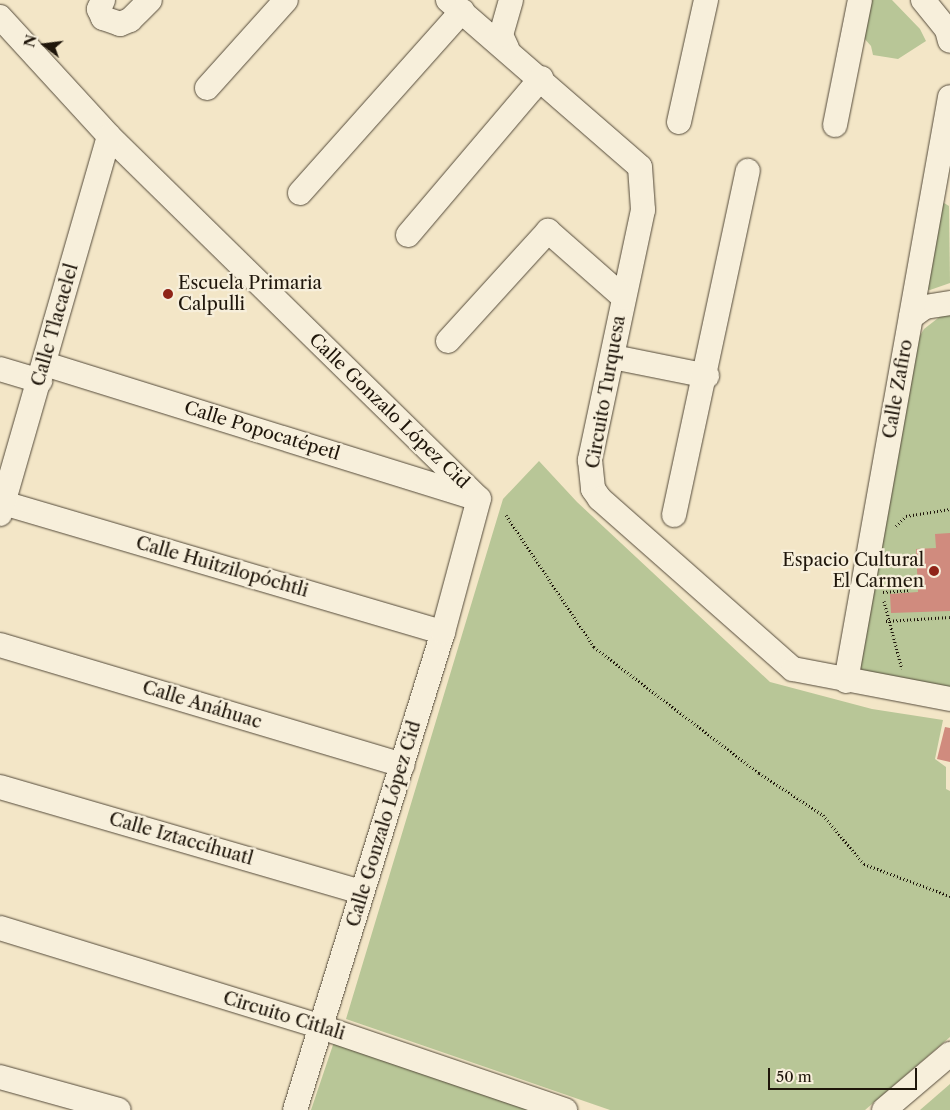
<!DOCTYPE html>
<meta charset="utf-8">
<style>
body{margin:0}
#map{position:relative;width:950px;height:1110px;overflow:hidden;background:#f3e6c7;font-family:"Libre Caslon Text",serif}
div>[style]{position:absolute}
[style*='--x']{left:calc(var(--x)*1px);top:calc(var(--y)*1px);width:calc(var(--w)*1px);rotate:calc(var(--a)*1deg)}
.green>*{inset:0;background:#b8c697}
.building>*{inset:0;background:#d08b7e}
.path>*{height:3px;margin-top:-1.5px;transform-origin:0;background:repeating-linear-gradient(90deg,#1f160b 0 1px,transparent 0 3.5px)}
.roads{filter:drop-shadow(0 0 1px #544a3a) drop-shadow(0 0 1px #544a3a)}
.minor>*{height:24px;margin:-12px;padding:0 12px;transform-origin:12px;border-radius:12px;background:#f7efdb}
.dots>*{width:14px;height:14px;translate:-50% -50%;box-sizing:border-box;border:2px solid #f7efdb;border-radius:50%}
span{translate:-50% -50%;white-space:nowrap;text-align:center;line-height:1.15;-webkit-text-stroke:4.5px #f7efdb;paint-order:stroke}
.poi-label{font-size:18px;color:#1f160b}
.left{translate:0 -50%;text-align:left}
.right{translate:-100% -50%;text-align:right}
.street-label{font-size:18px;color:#1f160b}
.north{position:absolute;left:20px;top:20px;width:50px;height:50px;-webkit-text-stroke:4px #f7efdb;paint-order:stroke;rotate:285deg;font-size:14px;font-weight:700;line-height:20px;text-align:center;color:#1f160b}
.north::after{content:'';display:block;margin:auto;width:18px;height:22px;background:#1f160b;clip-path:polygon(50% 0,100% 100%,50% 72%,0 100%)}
.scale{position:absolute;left:768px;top:1068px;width:149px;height:22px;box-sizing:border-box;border:2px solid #1f160b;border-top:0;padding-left:6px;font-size:15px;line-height:18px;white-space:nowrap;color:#1f160b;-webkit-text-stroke:4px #f7efdb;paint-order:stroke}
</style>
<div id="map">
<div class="green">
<i style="clip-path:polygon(864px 0,892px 0,920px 29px,926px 41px,898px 59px,873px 55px,871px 46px,855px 28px)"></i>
<i style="clip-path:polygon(944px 203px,949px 206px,950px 283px,930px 290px,923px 288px,936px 206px)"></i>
<i style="clip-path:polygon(950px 314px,950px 689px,875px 676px,861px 669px,859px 655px,913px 348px,924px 329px,942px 315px)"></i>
<i style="clip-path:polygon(539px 461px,577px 502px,770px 682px,872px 709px,943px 720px,935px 759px,946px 767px,946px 789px,950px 791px,950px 1037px,865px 1110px,610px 1110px,346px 1019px,503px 499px)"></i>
<i style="clip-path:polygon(334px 1042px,528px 1110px,311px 1110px)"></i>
<i style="clip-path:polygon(950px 1084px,950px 1110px,920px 1110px)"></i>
</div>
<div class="building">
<i style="clip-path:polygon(950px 533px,950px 611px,891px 613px,890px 594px,918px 592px,916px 549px,936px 548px,935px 534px)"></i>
<i style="clip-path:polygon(945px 727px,950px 728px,950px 762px,937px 759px)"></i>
</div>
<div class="path">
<i style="--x:506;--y:515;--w:159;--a:56.3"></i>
<i style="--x:594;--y:647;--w:208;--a:37.4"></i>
<i style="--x:759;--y:773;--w:77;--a:33.3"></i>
<i style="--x:823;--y:815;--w:64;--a:50.1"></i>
<i style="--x:864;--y:864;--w:92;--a:20.4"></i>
<i style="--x:896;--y:526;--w:14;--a:-45"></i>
<i style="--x:906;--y:516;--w:45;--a:-9"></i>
<i style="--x:883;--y:592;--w:26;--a:-4"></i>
<i style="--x:884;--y:601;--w:70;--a:75.2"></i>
<i style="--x:886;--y:621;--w:64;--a:-3.6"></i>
</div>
<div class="roads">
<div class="minor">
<i style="--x:103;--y:0;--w:10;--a:114"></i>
<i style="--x:99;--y:9;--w:10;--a:66"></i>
<i style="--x:103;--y:18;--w:18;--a:19"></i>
<i style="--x:120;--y:24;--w:11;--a:-22"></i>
<i style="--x:130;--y:20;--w:28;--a:-45"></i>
<i style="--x:448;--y:0;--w:254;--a:41"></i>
<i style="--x:640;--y:167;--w:43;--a:86"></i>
<i style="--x:643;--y:210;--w:256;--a:102"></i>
<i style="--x:590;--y:460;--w:29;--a:84"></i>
<i style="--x:593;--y:489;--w:12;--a:55"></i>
<i style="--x:600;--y:499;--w:257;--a:41.4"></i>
<i style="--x:793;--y:669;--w:160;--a:10.8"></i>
<i style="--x:923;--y:0;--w:38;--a:51"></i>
<i style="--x:947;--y:30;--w:11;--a:75"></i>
<i style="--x:0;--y:17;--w:161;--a:47.5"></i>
<i style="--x:109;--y:136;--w:518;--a:44.45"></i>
<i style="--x:507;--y:48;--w:14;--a:-115"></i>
<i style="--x:501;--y:35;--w:36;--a:-74"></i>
<i style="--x:207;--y:88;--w:118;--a:-48.1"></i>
<i style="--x:679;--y:122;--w:125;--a:-77.5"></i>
<i style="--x:835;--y:125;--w:127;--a:-78.7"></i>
<i style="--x:300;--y:193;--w:244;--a:-48.3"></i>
<i style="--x:408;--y:235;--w:206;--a:-49.7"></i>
<i style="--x:911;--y:317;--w:17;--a:-36"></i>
<i style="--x:925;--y:307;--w:25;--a:-9"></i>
<i style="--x:448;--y:341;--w:149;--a:-47.7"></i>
<i style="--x:548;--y:231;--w:100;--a:41.3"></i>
<i style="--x:613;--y:357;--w:96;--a:11.4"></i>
<i style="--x:45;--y:364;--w:450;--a:17.3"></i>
<i style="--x:0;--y:369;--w:42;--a:16.7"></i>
<i style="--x:0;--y:502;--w:462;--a:16.4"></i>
<i style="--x:0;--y:514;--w:393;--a:-73.9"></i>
<i style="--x:674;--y:515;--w:352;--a:-77.9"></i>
<i style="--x:0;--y:645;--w:420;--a:16.6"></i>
<i style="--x:846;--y:681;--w:593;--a:-79.9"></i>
<i style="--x:0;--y:787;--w:377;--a:16.2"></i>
<i style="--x:0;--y:928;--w:336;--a:17.1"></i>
<i style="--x:321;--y:1027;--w:258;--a:18.8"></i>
<i style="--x:0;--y:1077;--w:123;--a:15.5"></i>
<i style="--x:295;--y:1110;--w:500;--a:-72.8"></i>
<i style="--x:443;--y:632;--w:138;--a:-74.9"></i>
<i style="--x:884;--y:1110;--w:87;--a:-40.3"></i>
</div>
</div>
<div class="dots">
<i style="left:168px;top:294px;background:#8f2418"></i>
<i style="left:934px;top:571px;background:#8f2418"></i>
</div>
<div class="poi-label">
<span class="left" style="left:178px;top:294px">Escuela Primaria<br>Calpulli</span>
<span class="right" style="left:924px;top:571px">Espacio Cultural<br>El Carmen</span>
</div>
<div class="street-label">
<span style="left:55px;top:325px;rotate:-74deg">Calle Tlacaelel</span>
<span style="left:898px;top:389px;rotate:-80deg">Calle Zafiro</span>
<span style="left:606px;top:392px;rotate:-80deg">Circuito Turquesa</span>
<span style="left:389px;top:411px;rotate:44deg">Calle Gonzalo López Cid</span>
<span style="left:262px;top:431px;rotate:17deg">Calle Popocatépetl</span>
<span style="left:222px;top:567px;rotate:16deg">Calle Huitzilopóchtli</span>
<span style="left:202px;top:705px;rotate:17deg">Calle Anáhuac</span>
<span style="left:384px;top:824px;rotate:-73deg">Calle Gonzalo López Cid</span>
<span style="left:181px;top:839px;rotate:16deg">Calle Iztaccíhuatl</span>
<span style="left:284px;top:1016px;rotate:17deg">Circuito Citlali</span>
</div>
<div class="north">N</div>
<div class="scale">50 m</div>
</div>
